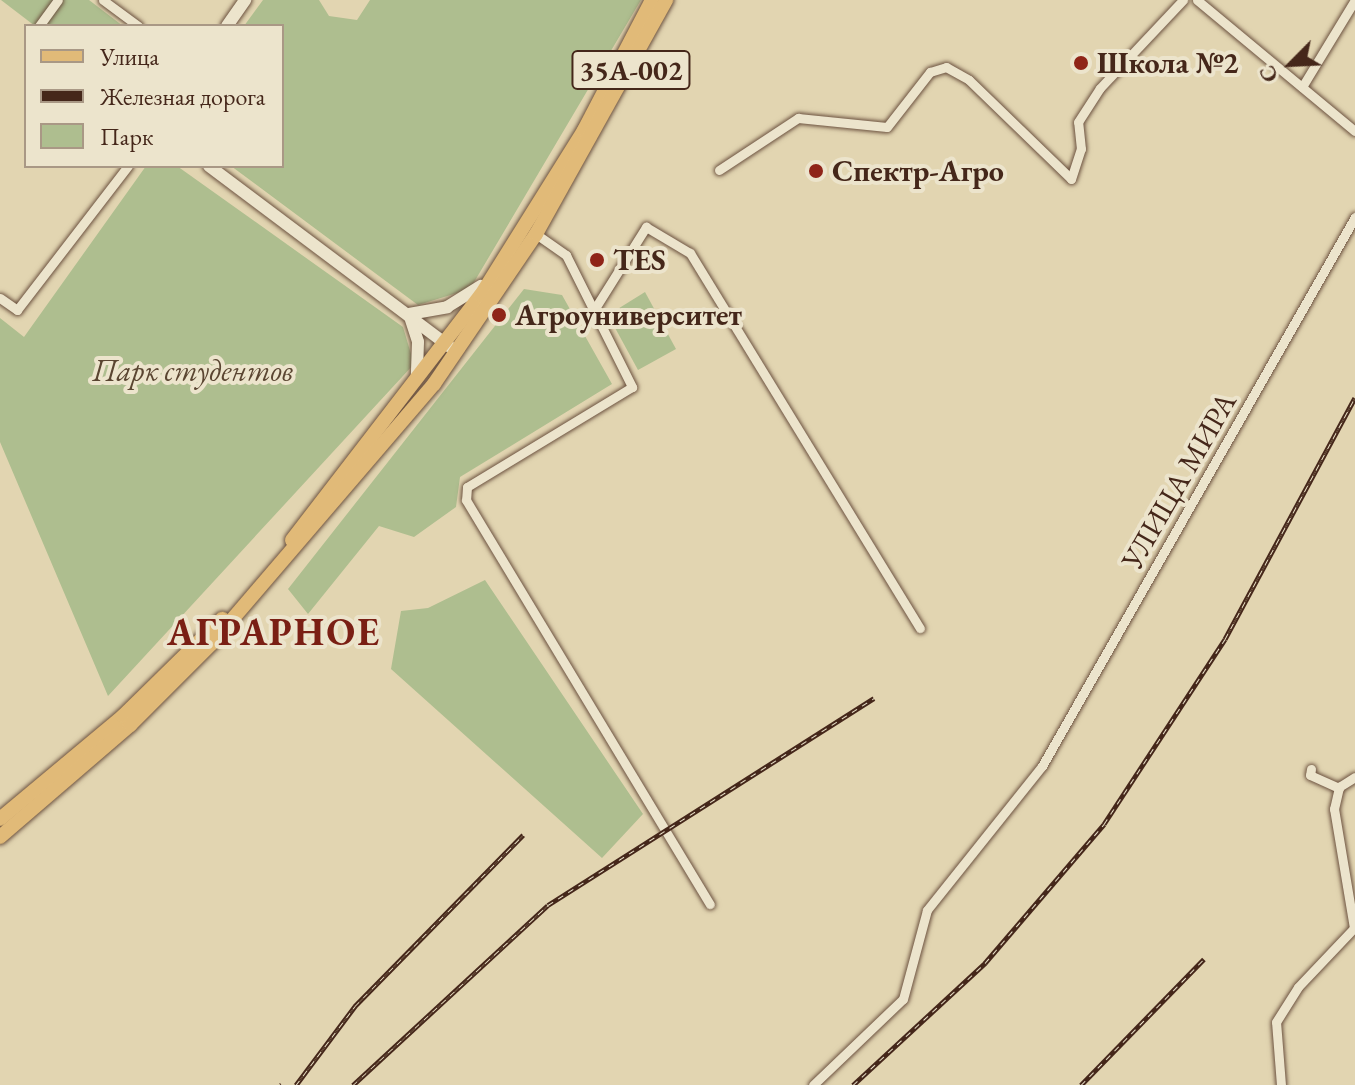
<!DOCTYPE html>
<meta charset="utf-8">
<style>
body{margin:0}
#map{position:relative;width:1355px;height:1085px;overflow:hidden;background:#e2d5b1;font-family:"EB Garamond",serif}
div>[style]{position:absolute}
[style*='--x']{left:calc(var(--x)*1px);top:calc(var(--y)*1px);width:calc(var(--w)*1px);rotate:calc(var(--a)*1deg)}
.green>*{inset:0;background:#aebe8f}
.roads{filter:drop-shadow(0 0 2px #6c5240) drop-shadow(0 0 2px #6c5240)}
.street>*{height:9px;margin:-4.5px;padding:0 4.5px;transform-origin:4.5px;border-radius:4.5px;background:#ece4cc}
.secondary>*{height:12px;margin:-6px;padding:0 6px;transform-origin:6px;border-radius:6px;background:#ece4cc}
.primary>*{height:14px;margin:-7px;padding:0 7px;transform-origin:7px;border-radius:7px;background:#e1ba78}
.rail>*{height:5px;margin-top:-2.5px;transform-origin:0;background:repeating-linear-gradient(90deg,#ece4cc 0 6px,#45271a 0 12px);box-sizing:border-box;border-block:2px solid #45271a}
.dots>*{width:22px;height:22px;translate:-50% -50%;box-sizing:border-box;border:4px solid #ece4cc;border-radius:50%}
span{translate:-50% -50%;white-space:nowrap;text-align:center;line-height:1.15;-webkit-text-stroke:8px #ece4cc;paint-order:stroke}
.shield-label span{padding:2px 6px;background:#ece4cc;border:2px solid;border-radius:6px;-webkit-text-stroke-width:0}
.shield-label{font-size:28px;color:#45271a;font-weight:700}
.poi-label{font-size:30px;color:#45271a;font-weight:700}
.left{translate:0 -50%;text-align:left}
.park-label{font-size:30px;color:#5a4531;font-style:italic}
.street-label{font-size:30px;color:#45271a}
.district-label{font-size:38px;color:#7a1f14;font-weight:700;letter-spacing:2px}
.legend{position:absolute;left:24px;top:24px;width:260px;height:144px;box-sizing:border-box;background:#ece4cc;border:2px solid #a99885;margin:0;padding:10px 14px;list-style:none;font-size:24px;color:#45271a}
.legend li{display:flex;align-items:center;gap:16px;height:40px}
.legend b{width:40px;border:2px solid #a99885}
.north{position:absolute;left:1251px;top:24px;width:80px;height:80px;-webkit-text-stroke:6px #ece4cc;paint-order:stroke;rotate:246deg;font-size:22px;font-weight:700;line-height:32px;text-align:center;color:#45271a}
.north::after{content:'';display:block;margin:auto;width:28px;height:36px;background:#45271a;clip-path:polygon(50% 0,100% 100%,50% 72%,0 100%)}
</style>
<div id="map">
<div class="green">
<i style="clip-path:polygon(1px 0,89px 0,123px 26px,35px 26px)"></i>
<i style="clip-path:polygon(263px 0,319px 0,329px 16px,357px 20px,370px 0,641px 0,470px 289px,418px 305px,231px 166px,282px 166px,282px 26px,244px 26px)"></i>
<i style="clip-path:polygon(146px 166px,177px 166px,403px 327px,414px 364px,108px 696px,0 442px,0 318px,24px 337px)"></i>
<i style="clip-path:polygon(524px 289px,562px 295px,612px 384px,460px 477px,456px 507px,414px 537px,379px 526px,308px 614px,288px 589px)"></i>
<i style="clip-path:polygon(645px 292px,676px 349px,638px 370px,608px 315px)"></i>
<i style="clip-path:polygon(485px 580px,643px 814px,602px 858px,391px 669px,401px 611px,428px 608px)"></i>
</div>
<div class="roads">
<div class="street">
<i style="--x:103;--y:0;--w:44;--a:36.6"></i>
<i style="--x:1197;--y:0;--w:205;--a:39.7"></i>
<i style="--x:39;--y:26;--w:32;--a:-54"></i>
<i style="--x:1302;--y:87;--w:102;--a:-58.7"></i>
<i style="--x:719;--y:170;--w:95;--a:-33.4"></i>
<i style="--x:798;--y:118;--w:89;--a:5.8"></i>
<i style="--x:887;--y:127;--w:70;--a:-52"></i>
<i style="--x:930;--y:72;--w:17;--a:-17"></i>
<i style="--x:946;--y:67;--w:26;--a:29"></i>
<i style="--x:969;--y:80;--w:142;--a:44.1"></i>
<i style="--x:1071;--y:179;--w:32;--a:-72"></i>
<i style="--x:1081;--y:149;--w:27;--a:-96"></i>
<i style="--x:1078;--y:122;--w:40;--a:-57.1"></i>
<i style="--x:1100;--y:88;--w:121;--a:-46.7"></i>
<i style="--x:536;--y:234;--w:37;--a:35"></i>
<i style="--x:566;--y:255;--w:148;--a:63.4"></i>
<i style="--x:632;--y:387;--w:193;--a:148.8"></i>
<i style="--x:467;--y:487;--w:13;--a:94"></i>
<i style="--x:466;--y:500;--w:472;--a:58.9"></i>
<i style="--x:0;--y:298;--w:21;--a:35"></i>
<i style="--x:17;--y:310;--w:182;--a:-52.4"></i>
<i style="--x:592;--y:313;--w:102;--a:-57.9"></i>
<i style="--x:646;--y:227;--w:51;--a:30.6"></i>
<i style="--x:690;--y:253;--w:440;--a:58.5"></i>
<i style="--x:1311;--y:769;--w:6;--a:99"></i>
<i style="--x:1310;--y:775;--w:32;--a:24"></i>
<i style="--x:813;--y:1085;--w:124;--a:-43.7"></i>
<i style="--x:903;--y:999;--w:92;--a:-74.9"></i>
<i style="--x:927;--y:910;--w:184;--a:-51.4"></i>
<i style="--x:1042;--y:766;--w:632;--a:-60.31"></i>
<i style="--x:1281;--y:1085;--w:63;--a:-94.5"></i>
<i style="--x:1276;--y:1022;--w:41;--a:-57.8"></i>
<i style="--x:1298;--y:987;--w:81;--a:-46.5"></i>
<i style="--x:1354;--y:928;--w:121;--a:-99.5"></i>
<i style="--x:1334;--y:809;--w:23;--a:-77"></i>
<i style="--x:1339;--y:787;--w:19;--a:-32"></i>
</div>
<div class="secondary">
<i style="--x:227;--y:26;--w:32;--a:-55"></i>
<i style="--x:209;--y:166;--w:301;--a:36.9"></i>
<i style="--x:409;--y:314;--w:39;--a:-10"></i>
<i style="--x:447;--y:307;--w:40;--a:-32"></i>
<i style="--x:410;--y:317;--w:26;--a:72"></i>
<i style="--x:418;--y:342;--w:35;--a:92"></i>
</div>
<div class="primary">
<i style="--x:292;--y:540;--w:309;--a:-52.4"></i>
<i style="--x:481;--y:295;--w:195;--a:-58"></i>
<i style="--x:584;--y:130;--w:147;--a:-62.4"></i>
<i style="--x:0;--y:819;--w:160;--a:-39.9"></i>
<i style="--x:123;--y:716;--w:139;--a:-44.4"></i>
<i style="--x:0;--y:837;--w:172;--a:-40.7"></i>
<i style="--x:130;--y:725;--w:116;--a:-45"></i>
<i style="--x:212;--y:643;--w:341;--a:-49.4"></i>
<i style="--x:434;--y:384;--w:181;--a:-55.8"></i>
<i style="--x:536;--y:234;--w:268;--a:-60.9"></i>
</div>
</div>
<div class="rail">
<i style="--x:281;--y:1085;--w:1;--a:-45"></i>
<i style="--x:296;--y:1085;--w:99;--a:-53.2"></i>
<i style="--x:355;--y:1006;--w:240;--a:-45.5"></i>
<i style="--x:353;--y:1085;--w:265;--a:-42.7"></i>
<i style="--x:548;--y:905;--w:386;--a:-32.4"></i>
<i style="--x:853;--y:1085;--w:180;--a:-42.7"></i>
<i style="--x:985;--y:963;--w:183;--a:-49.4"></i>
<i style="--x:1104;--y:824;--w:221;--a:-56.8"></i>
<i style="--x:1225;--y:639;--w:274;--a:-61.7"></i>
<i style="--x:1081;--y:1085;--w:176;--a:-45.7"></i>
</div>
<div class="dots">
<i style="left:1081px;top:63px;background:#8f2418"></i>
<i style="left:816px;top:171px;background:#8f2418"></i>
<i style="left:597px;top:260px;background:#8f2418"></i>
<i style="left:499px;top:315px;background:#8f2418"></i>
</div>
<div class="shield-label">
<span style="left:631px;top:70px">35А-002</span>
</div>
<div class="poi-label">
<span class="left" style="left:1097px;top:63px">Школа №2</span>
<span class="left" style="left:832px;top:171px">Спектр-Агро</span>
<span class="left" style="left:613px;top:260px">TES</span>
<span class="left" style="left:515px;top:315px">Агроуниверситет</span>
</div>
<div class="park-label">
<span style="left:193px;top:371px">Парк студентов</span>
</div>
<div class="street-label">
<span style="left:1179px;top:481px;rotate:-60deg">УЛИЦА МИРА</span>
</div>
<div class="district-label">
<span style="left:274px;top:632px">АГРАРНОЕ</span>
</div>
<ul class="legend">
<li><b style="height:10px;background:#e1ba78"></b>Улица</li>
<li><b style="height:10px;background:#45271a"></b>Железная дорога</li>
<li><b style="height:22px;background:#aebe8f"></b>Парк</li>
</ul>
<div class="north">С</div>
</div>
